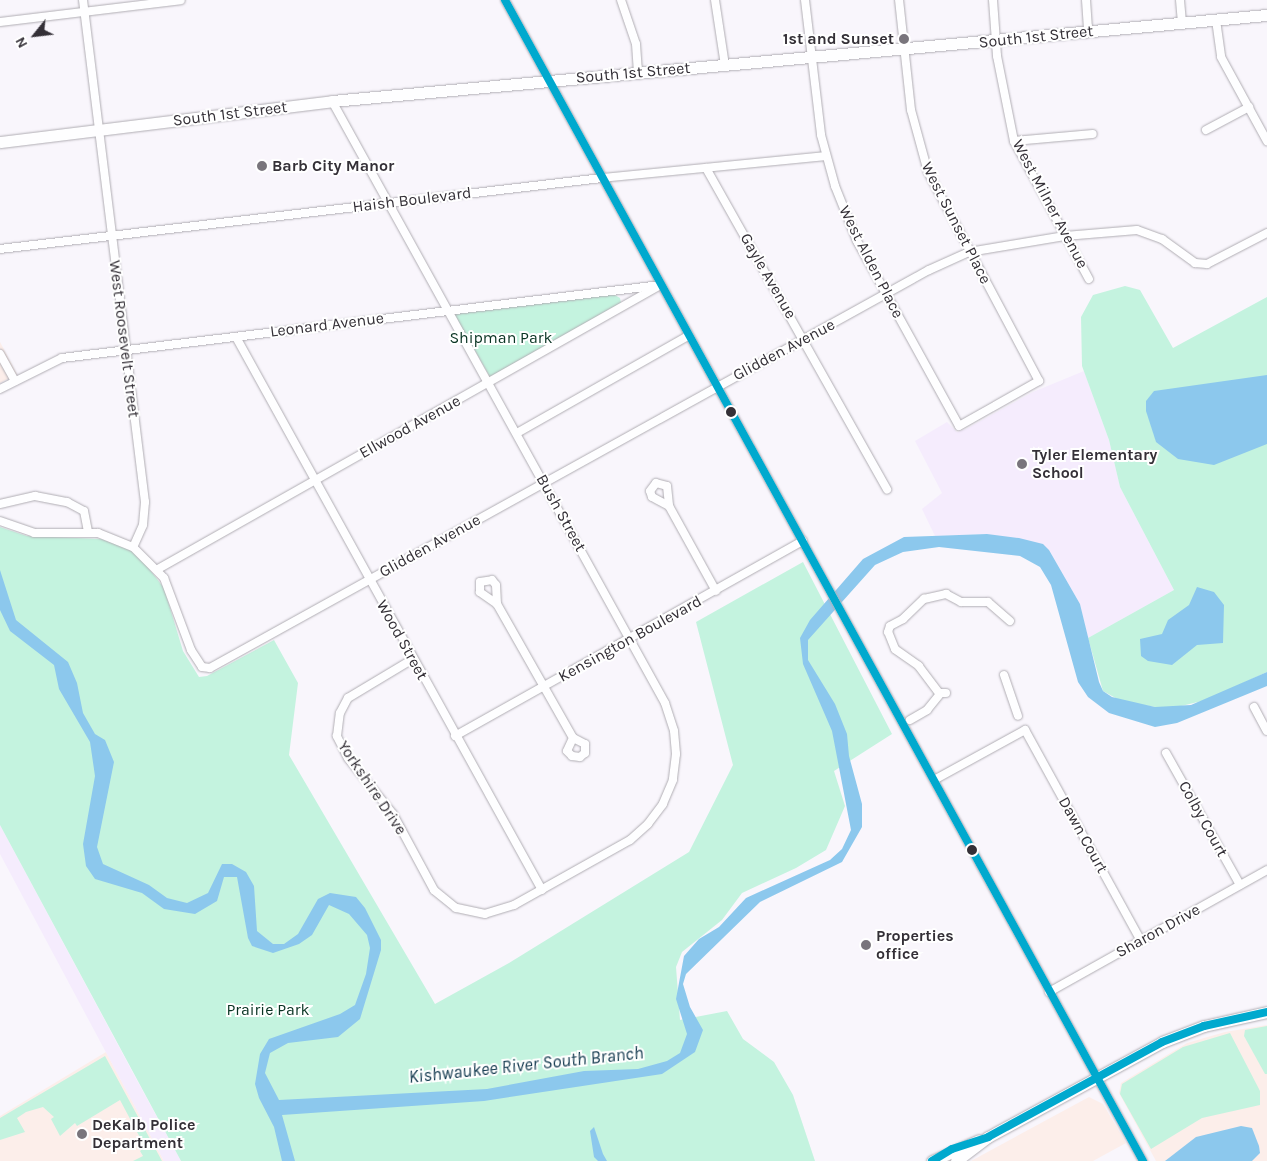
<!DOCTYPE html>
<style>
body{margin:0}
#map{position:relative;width:1267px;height:1161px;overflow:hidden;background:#f9f6fc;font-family:Karla,sans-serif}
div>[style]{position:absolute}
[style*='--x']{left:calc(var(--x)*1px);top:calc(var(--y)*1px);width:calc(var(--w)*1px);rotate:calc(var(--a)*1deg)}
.commercial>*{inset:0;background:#fceeea}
.built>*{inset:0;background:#f5ecfd}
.green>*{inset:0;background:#c4f3df}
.water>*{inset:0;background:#8cc8ed}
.roads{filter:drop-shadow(0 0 1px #b0adb3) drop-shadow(0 0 1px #b0adb3)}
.street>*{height:8px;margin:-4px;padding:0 4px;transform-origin:4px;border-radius:4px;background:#fefeff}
.secondary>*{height:11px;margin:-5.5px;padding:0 5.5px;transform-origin:5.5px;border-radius:5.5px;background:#fefeff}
.bus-1>*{height:8px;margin:-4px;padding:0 4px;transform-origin:4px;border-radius:4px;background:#00a9ce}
.dots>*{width:14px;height:14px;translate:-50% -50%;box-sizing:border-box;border:2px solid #fff;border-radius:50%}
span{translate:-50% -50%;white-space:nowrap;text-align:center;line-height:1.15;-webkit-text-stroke:4px #fff;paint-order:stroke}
.street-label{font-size:16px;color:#343037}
.poi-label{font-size:16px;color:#343037;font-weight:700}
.right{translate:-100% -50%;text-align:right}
.left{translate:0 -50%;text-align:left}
.park-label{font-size:16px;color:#093423}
.water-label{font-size:18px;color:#133a4f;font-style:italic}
.north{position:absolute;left:10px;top:10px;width:50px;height:50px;-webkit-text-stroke:4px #fff;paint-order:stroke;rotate:241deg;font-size:14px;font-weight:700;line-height:20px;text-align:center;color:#343037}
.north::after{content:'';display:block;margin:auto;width:18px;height:22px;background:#343037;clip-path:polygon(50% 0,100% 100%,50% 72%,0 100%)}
</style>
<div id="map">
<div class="commercial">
<i style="clip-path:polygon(0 342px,17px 374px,0 383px)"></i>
<i style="clip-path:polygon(1267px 1025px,1267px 1161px,1156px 1161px,1119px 1093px,1121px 1083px,1187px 1043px,1225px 1032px)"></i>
<i style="clip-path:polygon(106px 1052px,164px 1161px,0 1161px,0 1116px)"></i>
<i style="clip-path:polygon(1089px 1097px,1103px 1104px,1126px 1143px,1093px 1161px,971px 1161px)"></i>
</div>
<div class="built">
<i style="clip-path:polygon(1084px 371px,1109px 440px,1120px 487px,1174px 590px,1088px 638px,1080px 604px,1049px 550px,987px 534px,935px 536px,922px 509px,942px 493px,915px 441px,947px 422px,957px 432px,966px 429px,1033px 392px)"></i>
<i style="clip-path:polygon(0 825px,133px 1073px,181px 1161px,164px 1161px,0 854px)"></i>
</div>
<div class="green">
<i style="clip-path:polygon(1125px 286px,1140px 290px,1173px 348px,1267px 297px,1267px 672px,1206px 700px,1177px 707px,1155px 707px,1121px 701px,1103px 691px,1088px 638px,1174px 590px,1120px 487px,1109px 440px,1082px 366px,1081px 317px,1093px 295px)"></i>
<i style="clip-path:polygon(613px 294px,620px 298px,621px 303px,490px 377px,454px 314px)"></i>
<i style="clip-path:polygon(0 527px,27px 536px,101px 539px,126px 547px,140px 557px,164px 588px,183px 651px,199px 677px,207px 676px,274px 640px,298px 683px,289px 755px,435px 1004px,509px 963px,689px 852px,733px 765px,696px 622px,803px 562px,892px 734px,834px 771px,845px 806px,826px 850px,796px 868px,742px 893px,722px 920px,682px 952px,676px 967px,680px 1020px,727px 1011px,743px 1039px,774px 1062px,793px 1095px,815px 1161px,181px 1161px,0 825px)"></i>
<i style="clip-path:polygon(1267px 1026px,1267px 1074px,1265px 1074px,1244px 1036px,1245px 1030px)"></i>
<i style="clip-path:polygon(1230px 1033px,1260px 1091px,1260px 1105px,1202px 1118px,1151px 1149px,1120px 1094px,1122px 1084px,1183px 1047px)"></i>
<i style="clip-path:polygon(105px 1056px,162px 1161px,133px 1161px,143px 1156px,140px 1151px,145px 1147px,120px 1100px,77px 1126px,75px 1123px,60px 1136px,51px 1119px,54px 1117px,43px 1107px,26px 1112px,17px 1118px,25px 1132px,0 1140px,0 1118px)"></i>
</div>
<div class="water">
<i style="clip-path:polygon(1267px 375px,1267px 444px,1214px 465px,1178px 459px,1156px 442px,1146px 411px,1146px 401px,1154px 391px)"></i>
<i style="clip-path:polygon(987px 534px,1019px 538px,1043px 544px,1049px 550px,1080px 604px,1099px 682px,1103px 691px,1112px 697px,1155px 707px,1191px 705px,1267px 672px,1267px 686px,1177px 723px,1155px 727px,1109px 713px,1088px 697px,1078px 682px,1051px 585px,1040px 567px,1020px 556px,939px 547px,903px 552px,875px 565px,808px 640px,808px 660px,835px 704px,847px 734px,849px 756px,862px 804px,862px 827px,842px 862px,760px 902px,686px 974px,683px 984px,690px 1007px,703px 1030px,695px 1052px,662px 1074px,484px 1101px,282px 1115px,295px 1161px,282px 1161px,274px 1127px,259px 1098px,255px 1084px,260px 1054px,269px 1039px,340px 1014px,355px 1005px,366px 974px,370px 948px,367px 935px,349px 914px,329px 905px,312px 935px,299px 944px,273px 953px,252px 946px,248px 938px,237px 877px,224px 877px,217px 901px,195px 914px,164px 909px,142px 893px,95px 879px,86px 866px,83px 844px,95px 776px,90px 742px,59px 689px,54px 665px,10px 631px,0 610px,0 570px,16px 620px,68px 662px,77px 683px,83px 713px,95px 734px,105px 740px,114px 762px,97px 847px,103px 864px,149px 885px,167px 898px,187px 903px,208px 893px,222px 864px,232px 864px,246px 872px,254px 886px,257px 931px,273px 944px,284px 944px,298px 934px,318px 899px,330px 893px,356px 897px,365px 908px,381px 940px,381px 950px,360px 1019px,338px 1037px,288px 1043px,270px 1053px,265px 1073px,279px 1100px,487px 1089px,584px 1071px,638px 1069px,667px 1061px,680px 1053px,687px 1034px,676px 999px,684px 956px,699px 939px,719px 927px,746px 898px,830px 860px,842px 849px,851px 830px,832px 731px,803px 664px,800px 638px,810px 620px,863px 559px,904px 537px)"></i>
<i style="clip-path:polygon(1197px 587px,1214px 592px,1224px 605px,1223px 643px,1197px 645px,1172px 665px,1148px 661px,1141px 656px,1140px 639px,1162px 634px,1168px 620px,1189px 605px)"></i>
<i style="clip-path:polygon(1241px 1126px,1252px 1128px,1259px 1146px,1260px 1153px,1252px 1161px,1165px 1161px,1196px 1137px)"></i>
<i style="clip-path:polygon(594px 1127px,603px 1154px,607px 1161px,598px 1161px,594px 1157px,590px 1131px)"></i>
</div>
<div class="roads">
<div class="street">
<i style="--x:83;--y:0;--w:506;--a:82.96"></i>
<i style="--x:145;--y:502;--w:23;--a:95"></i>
<i style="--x:143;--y:525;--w:24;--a:114"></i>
<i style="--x:505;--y:0;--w:1325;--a:61.21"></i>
<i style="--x:621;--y:0;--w:46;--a:71.2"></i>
<i style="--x:636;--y:44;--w:29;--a:86"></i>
<i style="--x:715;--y:0;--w:66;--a:81.3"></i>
<i style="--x:805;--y:0;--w:136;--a:83.2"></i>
<i style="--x:821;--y:135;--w:53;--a:74.6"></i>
<i style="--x:835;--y:186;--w:59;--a:68.2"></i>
<i style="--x:857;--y:241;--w:211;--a:61.1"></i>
<i style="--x:959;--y:426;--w:92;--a:-29.4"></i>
<i style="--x:1039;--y:381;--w:237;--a:-118"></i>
<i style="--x:928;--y:172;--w:64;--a:-105.3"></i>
<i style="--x:911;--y:110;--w:111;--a:-96.2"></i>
<i style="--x:993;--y:0;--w:56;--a:85.9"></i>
<i style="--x:997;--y:56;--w:87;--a:78.7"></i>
<i style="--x:1014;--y:141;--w:157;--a:61.5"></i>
<i style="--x:1086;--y:0;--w:32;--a:86"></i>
<i style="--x:1180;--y:0;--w:23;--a:85"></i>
<i style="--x:1216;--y:20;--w:37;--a:82"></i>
<i style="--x:1221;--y:57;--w:96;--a:61.3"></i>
<i style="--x:0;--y:22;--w:182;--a:-6.9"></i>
<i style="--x:332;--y:101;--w:688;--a:61.05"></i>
<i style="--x:665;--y:703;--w:29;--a:72"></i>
<i style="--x:674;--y:731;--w:23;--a:85"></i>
<i style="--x:676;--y:754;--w:26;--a:97"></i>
<i style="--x:673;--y:780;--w:26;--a:113"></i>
<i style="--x:663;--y:804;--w:25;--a:127"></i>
<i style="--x:648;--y:824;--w:24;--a:138"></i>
<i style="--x:630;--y:840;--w:133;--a:150.7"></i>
<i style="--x:514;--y:905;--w:30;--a:163"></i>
<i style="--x:485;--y:914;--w:30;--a:-168"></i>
<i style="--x:456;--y:908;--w:28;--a:-141"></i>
<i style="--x:434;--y:890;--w:86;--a:-118.3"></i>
<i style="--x:393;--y:814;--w:72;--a:-128.8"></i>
<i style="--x:348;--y:758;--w:25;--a:-117"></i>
<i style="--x:337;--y:736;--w:23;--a:-83"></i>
<i style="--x:340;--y:713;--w:17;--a:-62"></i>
<i style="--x:348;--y:698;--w:76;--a:-31"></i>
<i style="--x:1206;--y:130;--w:49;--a:-28.1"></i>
<i style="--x:1014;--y:141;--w:79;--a:-5.1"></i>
<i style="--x:706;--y:168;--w:369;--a:60.6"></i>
<i style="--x:0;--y:249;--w:606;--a:-6.73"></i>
<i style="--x:602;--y:178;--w:224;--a:-5.6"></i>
<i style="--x:236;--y:337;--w:632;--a:61.04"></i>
<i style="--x:0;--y:354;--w:31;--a:61"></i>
<i style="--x:0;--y:389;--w:69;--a:-26.6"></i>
<i style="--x:62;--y:358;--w:603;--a:-6.95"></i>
<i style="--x:517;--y:433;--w:197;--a:-29.6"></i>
<i style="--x:0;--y:504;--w:36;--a:-13"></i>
<i style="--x:35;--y:496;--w:33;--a:11"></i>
<i style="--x:67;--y:502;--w:19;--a:28"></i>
<i style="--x:84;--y:511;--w:21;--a:79"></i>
<i style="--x:669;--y:506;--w:19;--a:-152"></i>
<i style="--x:652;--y:497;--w:6;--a:-108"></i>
<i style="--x:650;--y:491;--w:10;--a:-53"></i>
<i style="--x:656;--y:483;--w:11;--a:15"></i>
<i style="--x:667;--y:486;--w:20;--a:84"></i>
<i style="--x:669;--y:506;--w:97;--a:61.1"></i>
<i style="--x:0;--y:521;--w:36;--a:19"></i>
<i style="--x:34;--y:533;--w:64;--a:0"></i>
<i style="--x:98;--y:533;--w:38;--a:22"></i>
<i style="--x:133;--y:547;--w:44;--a:45"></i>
<i style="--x:164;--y:578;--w:77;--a:69.4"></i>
<i style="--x:191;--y:650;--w:20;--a:57"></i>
<i style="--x:202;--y:667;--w:8;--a:7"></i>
<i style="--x:210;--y:668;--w:822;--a:-28.97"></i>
<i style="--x:929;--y:270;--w:44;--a:-24.2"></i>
<i style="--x:969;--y:252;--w:97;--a:-9.5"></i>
<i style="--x:1065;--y:236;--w:72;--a:-4.8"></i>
<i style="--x:1137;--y:230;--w:27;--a:20"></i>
<i style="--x:1162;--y:239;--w:41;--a:36"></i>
<i style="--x:1195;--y:263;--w:12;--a:5"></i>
<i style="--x:1207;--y:264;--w:68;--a:-27.3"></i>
<i style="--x:158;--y:569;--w:573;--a:-29.47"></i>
<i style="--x:497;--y:604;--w:21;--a:-145"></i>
<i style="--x:480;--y:592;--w:10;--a:-90"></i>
<i style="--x:480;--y:582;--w:12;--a:-9"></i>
<i style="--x:492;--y:580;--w:6;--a:51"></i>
<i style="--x:496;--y:585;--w:19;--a:87"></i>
<i style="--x:497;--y:604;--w:154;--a:60.4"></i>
<i style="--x:573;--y:738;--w:14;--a:115"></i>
<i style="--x:567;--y:751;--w:7;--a:45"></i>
<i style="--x:572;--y:756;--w:8;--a:7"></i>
<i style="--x:580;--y:757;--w:6;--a:-39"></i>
<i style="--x:585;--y:753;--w:9;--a:-90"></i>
<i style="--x:585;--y:744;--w:13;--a:-153"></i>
<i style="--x:1004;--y:675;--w:43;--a:71.1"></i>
<i style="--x:946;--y:693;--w:7;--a:180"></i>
<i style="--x:939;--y:693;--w:34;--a:-127"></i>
<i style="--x:919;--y:666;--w:29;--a:-145"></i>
<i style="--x:895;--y:649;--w:18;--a:-112"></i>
<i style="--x:888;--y:632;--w:6;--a:-72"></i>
<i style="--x:890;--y:626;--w:15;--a:-28"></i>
<i style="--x:903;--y:619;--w:29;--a:-44"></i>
<i style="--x:924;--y:599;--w:23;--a:-13"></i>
<i style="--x:946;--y:594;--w:17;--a:28"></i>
<i style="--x:961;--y:602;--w:27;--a:0"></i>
<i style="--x:988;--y:602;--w:29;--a:41"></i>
<i style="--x:1254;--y:707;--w:27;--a:62"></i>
<i style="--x:910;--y:720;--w:20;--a:-30"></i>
<i style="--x:927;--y:710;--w:21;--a:-51"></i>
<i style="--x:455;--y:736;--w:399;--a:-29.3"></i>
<i style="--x:1166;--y:753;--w:151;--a:60.7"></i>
<i style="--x:934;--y:780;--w:104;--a:-28.8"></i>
<i style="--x:1025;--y:730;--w:241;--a:61.2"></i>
<i style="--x:1049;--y:992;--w:250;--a:-29.2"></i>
</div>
<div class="secondary">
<i style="--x:0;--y:142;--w:335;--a:-7"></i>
<i style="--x:332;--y:101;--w:939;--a:-5.26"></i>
<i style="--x:932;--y:1161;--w:51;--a:-24.1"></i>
<i style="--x:956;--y:1161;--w:40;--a:-37"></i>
<i style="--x:988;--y:1137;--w:198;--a:-28.6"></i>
<i style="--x:1162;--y:1042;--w:45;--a:-20.9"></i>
<i style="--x:1204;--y:1026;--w:65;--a:-12.5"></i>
</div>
</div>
<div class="bus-1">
<i style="--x:505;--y:0;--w:1325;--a:61.21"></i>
<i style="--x:932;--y:1161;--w:23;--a:-31"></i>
<i style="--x:952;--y:1149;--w:38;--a:-18"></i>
<i style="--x:988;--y:1137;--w:198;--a:-28.6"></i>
<i style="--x:1162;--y:1042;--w:45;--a:-20.9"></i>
<i style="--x:1204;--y:1026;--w:65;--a:-12.5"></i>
</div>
<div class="dots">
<i style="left:904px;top:39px;background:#79757c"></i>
<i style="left:262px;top:166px;background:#79757c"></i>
<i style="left:731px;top:412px;background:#343037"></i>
<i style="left:1022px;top:464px;background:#79757c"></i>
<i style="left:972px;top:850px;background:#343037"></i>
<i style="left:866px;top:945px;background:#79757c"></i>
<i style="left:82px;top:1134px;background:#79757c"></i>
</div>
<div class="street-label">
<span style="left:1036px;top:37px;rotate:-6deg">South 1st Street</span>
<span style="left:633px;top:73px;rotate:-5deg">South 1st Street</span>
<span style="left:230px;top:114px;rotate:-7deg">South 1st Street</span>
<span style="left:412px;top:200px;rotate:-7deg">Haish Boulevard</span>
<span style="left:1050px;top:204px;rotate:62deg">West Milner Avenue</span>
<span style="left:956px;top:223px;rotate:63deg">West Sunset Place</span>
<span style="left:871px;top:262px;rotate:63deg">West Alden Place</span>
<span style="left:768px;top:276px;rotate:60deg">Gayle Avenue</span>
<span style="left:327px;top:325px;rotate:-7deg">Leonard Avenue</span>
<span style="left:124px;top:339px;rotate:83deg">West Roosevelt Street</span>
<span style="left:784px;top:350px;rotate:-28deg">Glidden Avenue</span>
<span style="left:410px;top:427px;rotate:-29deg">Ellwood Avenue</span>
<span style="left:561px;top:513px;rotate:61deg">Bush Street</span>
<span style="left:430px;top:546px;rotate:-29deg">Glidden Avenue</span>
<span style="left:630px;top:639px;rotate:-29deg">Kensington Boulevard</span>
<span style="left:402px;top:640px;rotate:61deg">Wood Street</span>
<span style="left:372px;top:788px;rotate:56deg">Yorkshire Drive</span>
<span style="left:1203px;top:819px;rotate:61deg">Colby Court</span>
<span style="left:1083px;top:835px;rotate:61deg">Dawn Court</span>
<span style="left:1158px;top:931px;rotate:-29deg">Sharon Drive</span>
</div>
<div class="poi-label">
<span class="right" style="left:894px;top:39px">1st and Sunset</span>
<span class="left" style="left:272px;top:166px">Barb City Manor</span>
<span class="left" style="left:1032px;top:464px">Tyler Elementary<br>School</span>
<span class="left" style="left:876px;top:945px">Properties<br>office</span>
<span class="left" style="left:92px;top:1134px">DeKalb Police<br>Department</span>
</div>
<div class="park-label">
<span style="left:501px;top:338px">Shipman Park</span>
<span style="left:268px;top:1010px">Prairie Park</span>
</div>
<div class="water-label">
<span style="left:526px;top:1065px;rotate:-6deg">Kishwaukee River South Branch</span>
</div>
<div class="north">N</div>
</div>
